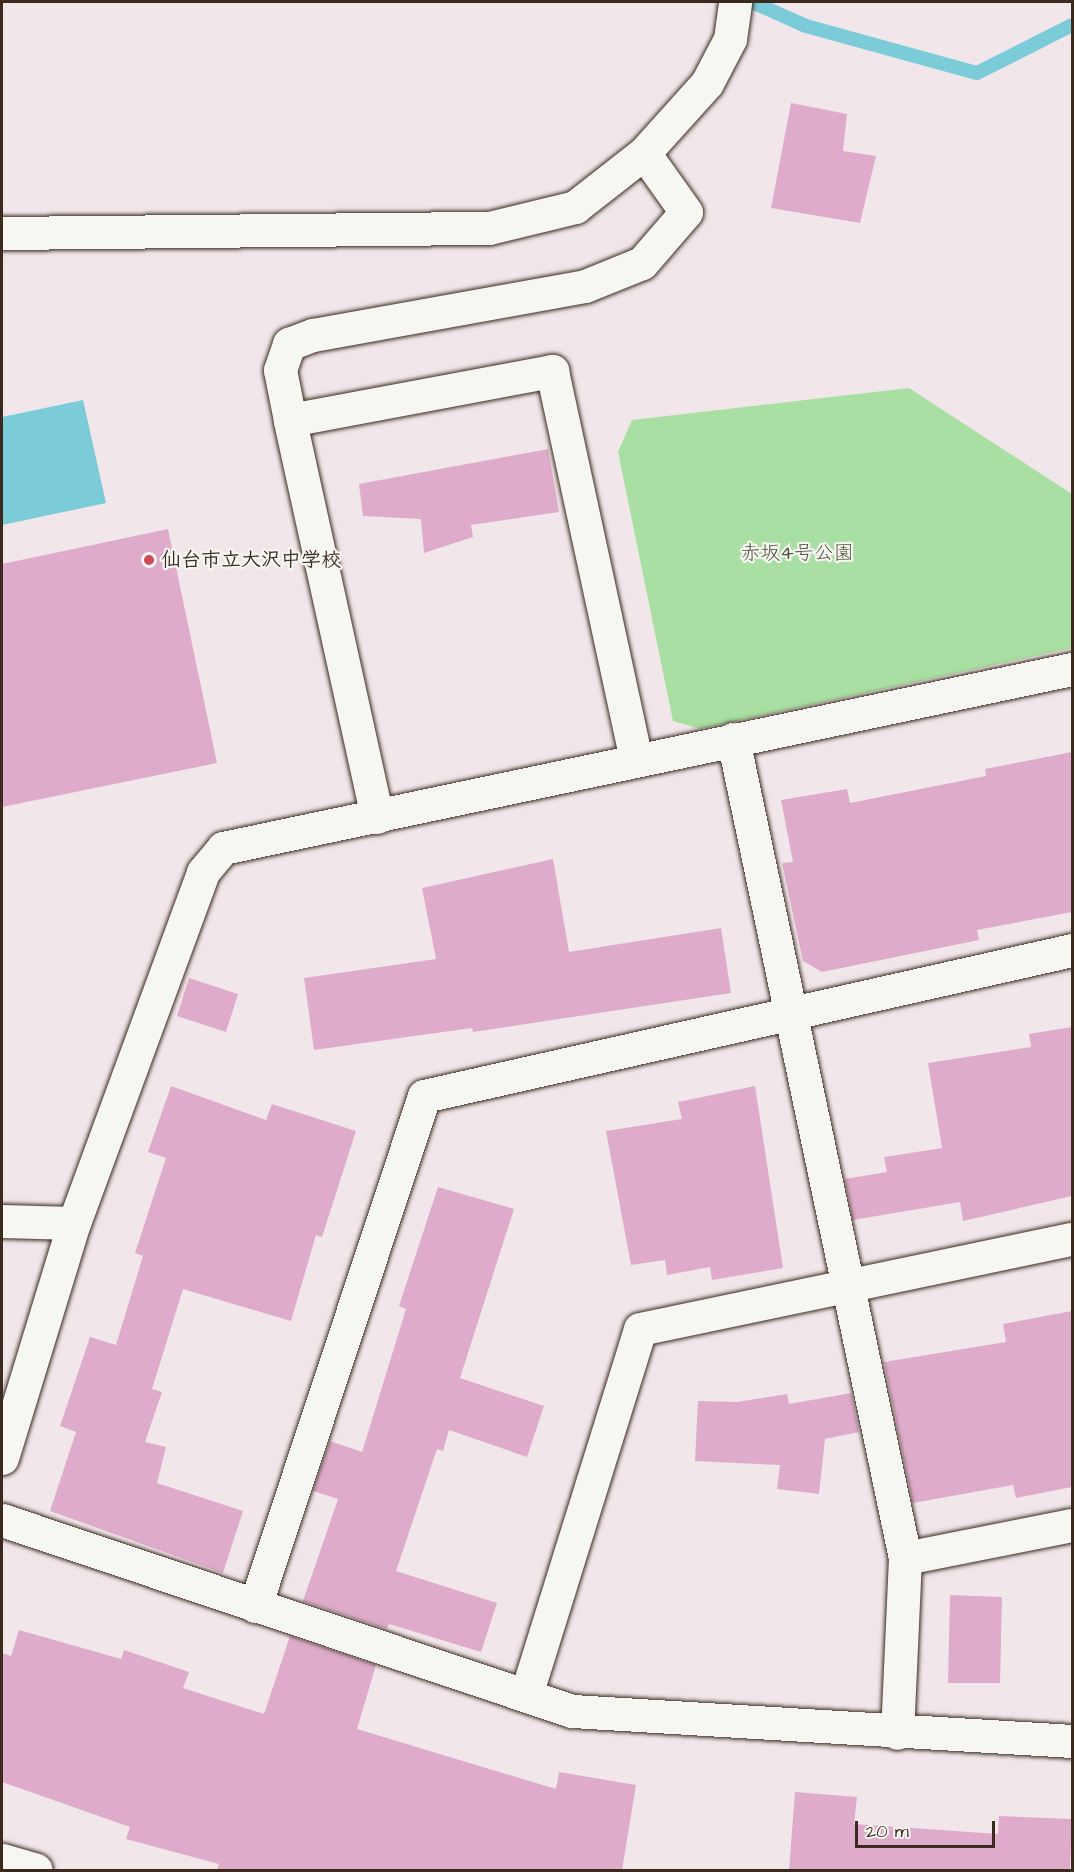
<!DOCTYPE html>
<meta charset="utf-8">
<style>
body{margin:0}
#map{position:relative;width:1074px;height:1872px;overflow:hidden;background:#f1e7ea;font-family:"Architects Daughter","Klee One",sans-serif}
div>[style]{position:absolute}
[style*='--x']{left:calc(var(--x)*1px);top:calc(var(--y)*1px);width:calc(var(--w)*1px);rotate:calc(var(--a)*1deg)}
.green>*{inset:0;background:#a9dfa2}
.water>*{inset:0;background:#7ccbd8}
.stream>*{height:14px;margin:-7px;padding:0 7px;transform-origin:7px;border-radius:7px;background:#7ccbd8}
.building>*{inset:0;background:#deacca}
.roads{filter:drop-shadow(0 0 2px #3b2a1e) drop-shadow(0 0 2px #3b2a1e)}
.minor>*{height:33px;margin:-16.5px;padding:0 16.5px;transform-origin:16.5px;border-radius:16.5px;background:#f6f6f2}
.dots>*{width:16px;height:16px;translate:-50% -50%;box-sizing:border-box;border:3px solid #f6f6f2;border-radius:50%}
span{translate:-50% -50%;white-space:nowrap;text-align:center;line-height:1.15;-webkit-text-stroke:4.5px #f6f6f2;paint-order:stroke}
.park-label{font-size:20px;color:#56573f}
.poi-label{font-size:20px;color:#3b2a1e;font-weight:700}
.left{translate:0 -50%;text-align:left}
.frame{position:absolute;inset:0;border:3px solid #3b2a1e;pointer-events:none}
.scale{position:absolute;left:855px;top:1821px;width:140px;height:27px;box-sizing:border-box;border:3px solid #3b2a1e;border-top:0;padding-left:8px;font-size:18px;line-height:21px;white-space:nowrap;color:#3b2a1e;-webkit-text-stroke:4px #f6f6f2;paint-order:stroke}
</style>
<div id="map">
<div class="green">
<i style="clip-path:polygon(909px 388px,1072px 494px,1072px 648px,700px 729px,673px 721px,618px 452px,632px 420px)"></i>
</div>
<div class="water">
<i style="clip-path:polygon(83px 400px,106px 503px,2px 525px,2px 417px)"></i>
</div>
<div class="stream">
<i style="--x:752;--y:2;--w:59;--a:24"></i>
<i style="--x:806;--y:26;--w:177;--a:15.4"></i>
<i style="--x:977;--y:73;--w:106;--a:-26.8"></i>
</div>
<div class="building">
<i style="clip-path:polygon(791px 103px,847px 114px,843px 151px,876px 156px,860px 223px,771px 208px)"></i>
<i style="clip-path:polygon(548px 449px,559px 512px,471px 525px,473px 537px,424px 553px,421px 519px,363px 516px,359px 484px)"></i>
<i style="clip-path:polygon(168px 529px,217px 763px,2px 807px,2px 564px)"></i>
<i style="clip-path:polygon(1072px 752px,1072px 912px,977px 930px,979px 940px,822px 972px,803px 961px,782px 863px,793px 862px,781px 800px,847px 789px,850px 803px,986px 776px,985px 769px)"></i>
<i style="clip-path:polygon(553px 859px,569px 952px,721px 928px,731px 993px,473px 1032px,472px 1028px,314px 1050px,304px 978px,436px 959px,422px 888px)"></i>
<i style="clip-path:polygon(189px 978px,238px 994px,226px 1032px,177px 1016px)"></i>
<i style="clip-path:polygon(1072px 1027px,1072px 1196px,963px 1221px,960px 1202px,853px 1220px,845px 1179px,887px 1172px,884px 1157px,942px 1148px,928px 1063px,1031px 1047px,1029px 1034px)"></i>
<i style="clip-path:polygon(171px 1086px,266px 1120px,272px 1104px,356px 1131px,322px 1237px,316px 1235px,291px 1321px,183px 1289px,152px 1389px,162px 1392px,145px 1442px,166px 1447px,157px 1483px,243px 1511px,223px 1573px,50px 1511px,76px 1432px,60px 1426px,90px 1337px,116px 1345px,143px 1256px,135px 1253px,166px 1158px,148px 1152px)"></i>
<i style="clip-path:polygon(755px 1086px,783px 1268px,712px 1280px,710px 1267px,667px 1275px,665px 1260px,631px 1265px,606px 1131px,682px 1119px,678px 1102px)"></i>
<i style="clip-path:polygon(438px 1187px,514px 1209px,460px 1378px,544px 1406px,527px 1457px,449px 1430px,443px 1451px,437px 1449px,396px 1571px,497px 1603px,481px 1652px,389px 1624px,387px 1629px,303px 1601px,338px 1499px,313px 1491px,330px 1441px,362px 1452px,406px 1309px,399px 1306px)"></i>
<i style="clip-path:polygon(1072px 1311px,1072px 1487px,1016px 1498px,1013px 1485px,913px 1503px,884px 1362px,1006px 1342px,1003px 1324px)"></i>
<i style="clip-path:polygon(851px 1393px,859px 1432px,825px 1439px,819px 1494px,777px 1489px,780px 1465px,695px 1461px,698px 1401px,737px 1402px,787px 1394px,789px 1404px)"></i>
<i style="clip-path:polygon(950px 1595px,1002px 1597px,1000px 1683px,948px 1683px)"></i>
<i style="clip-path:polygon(19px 1630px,121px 1659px,124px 1650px,189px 1672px,183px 1688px,264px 1714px,290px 1636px,376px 1665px,357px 1729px,556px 1789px,559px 1772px,636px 1785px,622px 1870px,217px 1870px,219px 1864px,126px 1839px,130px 1827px,2px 1782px,2px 1653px,11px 1656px)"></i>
<i style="clip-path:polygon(795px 1792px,857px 1797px,854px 1824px,998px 1834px,999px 1816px,1072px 1819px,1070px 1870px,789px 1870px)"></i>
</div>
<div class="roads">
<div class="minor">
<i style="--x:2;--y:233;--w:487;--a:-0.6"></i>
<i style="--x:489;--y:228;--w:89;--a:-13.7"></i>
<i style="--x:575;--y:207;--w:88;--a:-38"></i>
<i style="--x:644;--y:153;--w:94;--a:-48"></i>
<i style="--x:707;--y:83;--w:50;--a:-62.4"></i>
<i style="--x:730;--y:39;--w:37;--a:-82"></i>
<i style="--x:290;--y:420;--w:51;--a:-101.3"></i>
<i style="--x:280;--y:370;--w:28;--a:-71"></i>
<i style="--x:289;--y:344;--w:26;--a:-21"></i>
<i style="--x:313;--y:335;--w:276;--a:-10.2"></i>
<i style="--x:585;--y:286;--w:61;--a:-22"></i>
<i style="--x:642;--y:263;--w:67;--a:-49.2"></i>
<i style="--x:686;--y:212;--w:72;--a:-125.4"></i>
<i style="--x:733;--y:739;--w:837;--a:78.14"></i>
<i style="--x:905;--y:1558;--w:175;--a:92.6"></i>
<i style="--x:377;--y:817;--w:406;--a:-102.4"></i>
<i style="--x:290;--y:420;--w:267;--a:-10.6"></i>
<i style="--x:552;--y:371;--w:398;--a:77.8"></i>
<i style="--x:2;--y:1221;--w:72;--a:1.6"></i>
<i style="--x:2;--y:1458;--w:246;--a:-73"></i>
<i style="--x:74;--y:1223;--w:374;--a:-69.8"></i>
<i style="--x:203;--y:872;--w:31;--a:-50"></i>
<i style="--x:223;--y:848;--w:868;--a:-11.91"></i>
<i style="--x:2;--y:1520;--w:601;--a:18.53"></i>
<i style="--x:572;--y:1711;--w:501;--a:3.43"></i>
<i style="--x:905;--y:1558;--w:170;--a:-11.2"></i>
<i style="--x:255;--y:1606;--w:537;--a:-71.67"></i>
<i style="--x:424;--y:1096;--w:664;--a:-12.7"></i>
<i style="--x:526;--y:1695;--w:383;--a:-72.7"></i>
<i style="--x:640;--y:1329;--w:441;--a:-11.8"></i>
<i style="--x:2;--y:1860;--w:35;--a:16"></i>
</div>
</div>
<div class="dots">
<i style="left:149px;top:560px;background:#d1495b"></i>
</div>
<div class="park-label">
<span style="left:797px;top:553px">赤坂4号公園</span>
</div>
<div class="poi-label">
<span class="left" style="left:161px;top:560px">仙台市立大沢中学校</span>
</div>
<div class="frame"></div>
<div class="scale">20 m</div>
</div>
